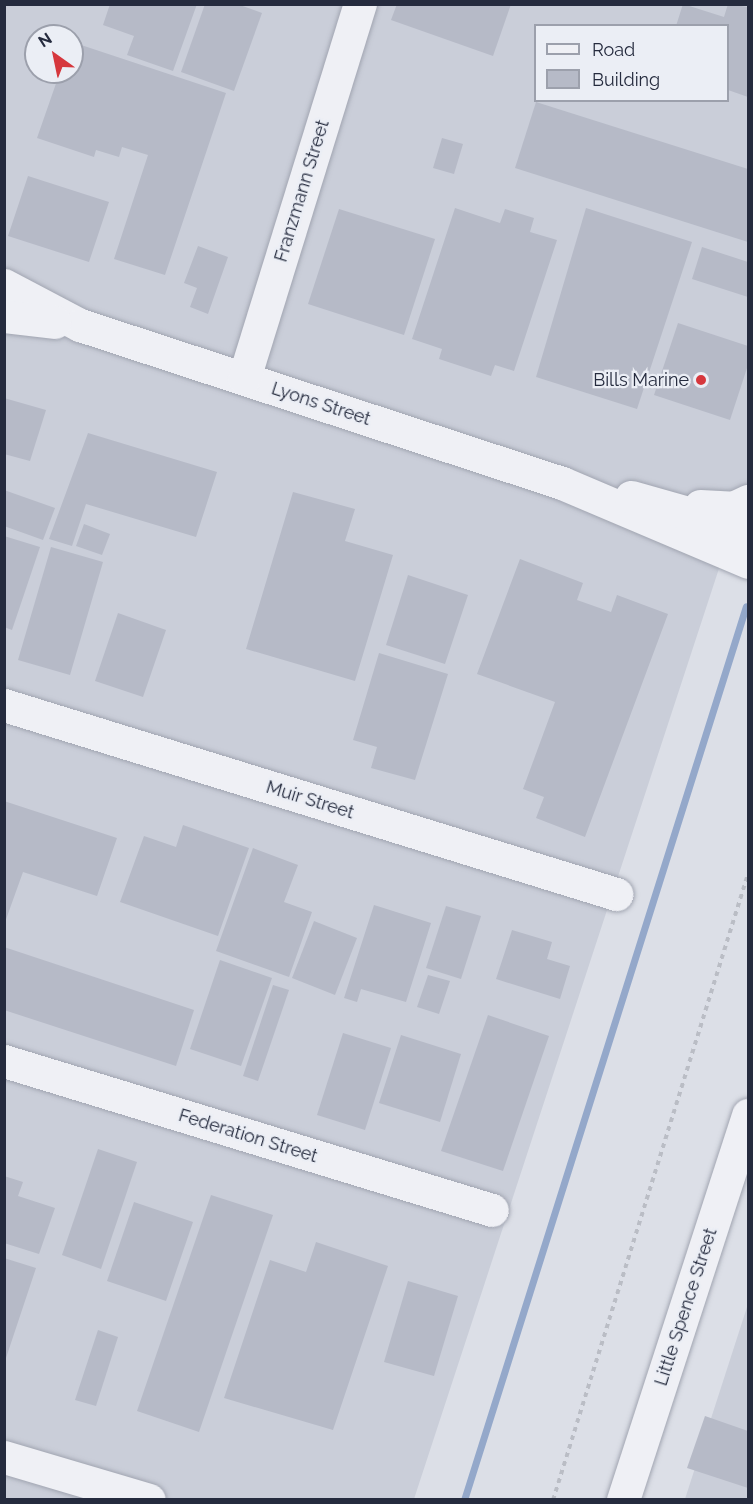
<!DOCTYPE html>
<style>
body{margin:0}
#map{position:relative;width:753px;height:1504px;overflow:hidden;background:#dcdfe7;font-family:Raleway,sans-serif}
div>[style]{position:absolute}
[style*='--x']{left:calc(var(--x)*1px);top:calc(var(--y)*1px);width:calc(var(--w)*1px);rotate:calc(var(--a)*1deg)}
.built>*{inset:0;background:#caced9}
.stream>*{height:7px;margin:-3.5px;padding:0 3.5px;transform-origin:3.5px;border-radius:3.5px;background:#94a8ca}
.building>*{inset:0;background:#b6bac7}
.path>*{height:4px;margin-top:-2px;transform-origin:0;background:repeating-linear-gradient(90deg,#babdc5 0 4.5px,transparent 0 9px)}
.roads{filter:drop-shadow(0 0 2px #a1a5b1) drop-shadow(0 0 2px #a1a5b1)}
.minor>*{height:33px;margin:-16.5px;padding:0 16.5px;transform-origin:16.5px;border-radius:16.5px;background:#eff0f5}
.dots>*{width:16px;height:16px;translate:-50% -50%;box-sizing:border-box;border:3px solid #ebeef5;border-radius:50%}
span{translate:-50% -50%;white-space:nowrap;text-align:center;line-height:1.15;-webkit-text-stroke:4.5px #ebeef5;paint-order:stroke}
.street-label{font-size:18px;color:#252b3e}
.poi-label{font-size:18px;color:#252b3e}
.right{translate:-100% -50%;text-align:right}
.frame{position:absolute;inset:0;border:6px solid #252b3e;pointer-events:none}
.legend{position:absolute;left:534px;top:24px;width:195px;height:78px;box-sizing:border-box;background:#ebeef5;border:2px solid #9ca0ac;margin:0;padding:8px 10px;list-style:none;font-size:18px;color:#252b3e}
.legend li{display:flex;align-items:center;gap:12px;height:30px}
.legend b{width:30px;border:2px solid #9ca0ac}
.north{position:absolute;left:24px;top:24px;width:60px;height:60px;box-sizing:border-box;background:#ebeef5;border:2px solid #9ca0ac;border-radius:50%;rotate:327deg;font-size:16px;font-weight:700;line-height:24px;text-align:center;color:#252b3e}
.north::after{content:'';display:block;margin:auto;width:21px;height:27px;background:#d6373d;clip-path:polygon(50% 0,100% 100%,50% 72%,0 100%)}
</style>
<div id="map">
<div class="built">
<i style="clip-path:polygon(evenodd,5px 5px,748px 5px,748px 480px,414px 1499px,5px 1500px,5px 5px,536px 26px,728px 26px,728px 100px,536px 100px,536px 26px,5px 5px,36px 36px,72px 36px,72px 72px,36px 72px,36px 36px)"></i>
<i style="clip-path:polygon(748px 1304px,748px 1499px,685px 1499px)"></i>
</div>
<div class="stream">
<i style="--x:464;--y:1500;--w:937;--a:-72.49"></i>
</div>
<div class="building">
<i style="clip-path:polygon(110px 4px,197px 4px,173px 71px,127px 55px,134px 36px,103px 25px)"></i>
<i style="clip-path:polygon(205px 4px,237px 4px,262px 13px,234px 91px,181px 72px)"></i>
<i style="clip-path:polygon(397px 4px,511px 4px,493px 56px,391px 20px)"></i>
<i style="clip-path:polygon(683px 4px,724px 17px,728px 4px,748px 7px,748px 97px,728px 90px,728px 26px,676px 26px)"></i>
<i style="clip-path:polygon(72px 42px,226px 93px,165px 275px,114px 259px,148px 155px,122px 147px,119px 157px,96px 150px,94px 157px,37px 138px,60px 72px,72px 72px)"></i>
<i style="clip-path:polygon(536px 102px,748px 169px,748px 242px,515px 168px)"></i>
<i style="clip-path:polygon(442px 138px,463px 144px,454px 174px,433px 168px)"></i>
<i style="clip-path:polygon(28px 176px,109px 202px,89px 262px,8px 236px)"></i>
<i style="clip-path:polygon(455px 208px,500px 223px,505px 209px,534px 218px,530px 232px,557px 240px,514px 371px,495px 365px,491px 376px,439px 359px,442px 349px,412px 339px)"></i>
<i style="clip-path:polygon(586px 208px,692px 242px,637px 409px,536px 377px)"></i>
<i style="clip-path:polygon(339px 209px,435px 239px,404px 335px,308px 304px)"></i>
<i style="clip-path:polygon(198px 246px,228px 257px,208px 314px,190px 307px,197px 288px,184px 283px)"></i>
<i style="clip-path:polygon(702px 247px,748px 262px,748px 297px,692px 279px)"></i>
<i style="clip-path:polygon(678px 323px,748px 346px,748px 365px,730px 420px,654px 395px)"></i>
<i style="clip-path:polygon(4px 398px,46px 410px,30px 461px,4px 454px)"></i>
<i style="clip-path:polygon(88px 433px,217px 472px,196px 537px,86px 504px,72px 546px,49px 539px)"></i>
<i style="clip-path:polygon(4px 490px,55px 508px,43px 540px,4px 526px)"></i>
<i style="clip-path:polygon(293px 492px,355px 509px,345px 541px,393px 555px,355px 681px,246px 649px)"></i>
<i style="clip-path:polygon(84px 524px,110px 534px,102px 555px,76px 546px)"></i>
<i style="clip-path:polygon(4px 536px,40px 547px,12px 630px,4px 627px)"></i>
<i style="clip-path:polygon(51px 547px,103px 562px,70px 675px,18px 660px)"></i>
<i style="clip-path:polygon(520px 559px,583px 583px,577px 600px,611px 612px,617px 595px,668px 614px,585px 837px,536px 818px,544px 797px,523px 789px,555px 702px,477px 674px)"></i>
<i style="clip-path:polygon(408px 575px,468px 595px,445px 664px,386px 645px)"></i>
<i style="clip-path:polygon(118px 613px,166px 630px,143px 697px,95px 681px)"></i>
<i style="clip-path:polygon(379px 653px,448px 674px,415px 780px,371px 768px,377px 747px,353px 740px)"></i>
<i style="clip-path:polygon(4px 801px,117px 838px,97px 896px,23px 872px,4px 925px)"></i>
<i style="clip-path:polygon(183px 825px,249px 848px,218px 936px,120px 902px,144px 836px,176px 847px)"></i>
<i style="clip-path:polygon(253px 848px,298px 865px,284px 902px,312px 912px,289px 977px,216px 951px)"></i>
<i style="clip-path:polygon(374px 905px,431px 923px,406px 1002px,361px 989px,357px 1002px,344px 998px)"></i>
<i style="clip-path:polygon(446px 906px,481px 916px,461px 979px,426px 968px)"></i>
<i style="clip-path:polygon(314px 921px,357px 938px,335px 995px,292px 978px)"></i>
<i style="clip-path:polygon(512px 930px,552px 942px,547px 959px,570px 966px,560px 999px,496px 979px)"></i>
<i style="clip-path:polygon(4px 947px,194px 1010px,176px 1066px,4px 1010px)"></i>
<i style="clip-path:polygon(220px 960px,272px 978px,241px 1066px,190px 1049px)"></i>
<i style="clip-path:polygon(428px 975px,450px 981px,439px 1014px,417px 1007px)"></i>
<i style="clip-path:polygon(273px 985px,289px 990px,258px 1081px,243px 1076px)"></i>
<i style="clip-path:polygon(488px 1015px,549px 1036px,503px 1171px,441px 1151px)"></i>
<i style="clip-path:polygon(343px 1033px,391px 1048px,365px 1130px,317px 1115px)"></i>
<i style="clip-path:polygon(401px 1035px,461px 1054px,440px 1122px,379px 1103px)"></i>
<i style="clip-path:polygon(98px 1149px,137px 1162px,101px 1269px,62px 1255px)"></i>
<i style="clip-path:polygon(4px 1176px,23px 1182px,18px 1196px,55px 1208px,39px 1254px,4px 1243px)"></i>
<i style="clip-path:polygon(211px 1195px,273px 1215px,199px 1432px,137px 1411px)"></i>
<i style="clip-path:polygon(134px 1202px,193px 1222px,166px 1301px,107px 1281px)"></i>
<i style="clip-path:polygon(316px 1242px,388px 1266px,333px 1430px,224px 1398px,270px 1260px,306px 1272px)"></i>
<i style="clip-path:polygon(4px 1258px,36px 1268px,5px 1361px,4px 1360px)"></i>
<i style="clip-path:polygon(408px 1281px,458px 1296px,434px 1376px,384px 1362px)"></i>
<i style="clip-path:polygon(98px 1330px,118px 1337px,96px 1406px,75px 1400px)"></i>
<i style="clip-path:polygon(705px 1416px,748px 1431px,748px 1488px,687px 1468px)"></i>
</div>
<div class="path">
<i style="--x:553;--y:1500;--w:656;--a:-72.7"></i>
</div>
<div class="roads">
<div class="minor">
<i style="--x:4;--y:285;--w:86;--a:27.8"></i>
<i style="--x:80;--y:325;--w:507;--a:18.15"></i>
<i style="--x:562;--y:483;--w:202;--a:23"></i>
<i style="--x:4;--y:316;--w:51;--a:6.7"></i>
<i style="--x:244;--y:378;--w:392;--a:-72.8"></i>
<i style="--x:631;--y:497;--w:122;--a:15.8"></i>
<i style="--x:700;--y:506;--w:33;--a:3"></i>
<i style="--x:733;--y:508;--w:17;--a:-25"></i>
<i style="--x:4;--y:705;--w:641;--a:17.16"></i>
<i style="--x:4;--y:1061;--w:510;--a:16.98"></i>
<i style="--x:4;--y:1457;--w:151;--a:16.5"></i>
<i style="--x:623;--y:1500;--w:405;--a:-72"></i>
</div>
</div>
<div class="dots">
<i style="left:701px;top:380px;background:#d6373d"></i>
</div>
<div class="street-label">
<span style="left:302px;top:191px;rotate:-73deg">Franzmann Street</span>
<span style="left:321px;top:404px;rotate:18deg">Lyons Street</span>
<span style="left:310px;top:800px;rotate:17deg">Muir Street</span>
<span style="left:248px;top:1136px;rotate:17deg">Federation Street</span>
<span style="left:686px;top:1307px;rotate:-72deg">Little Spence Street</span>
</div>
<div class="poi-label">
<span class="right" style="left:689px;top:380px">Bills Marine</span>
</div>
<div class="frame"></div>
<ul class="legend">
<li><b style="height:8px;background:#eff0f5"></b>Road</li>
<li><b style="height:16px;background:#b6bac7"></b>Building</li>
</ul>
<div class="north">N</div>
</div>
